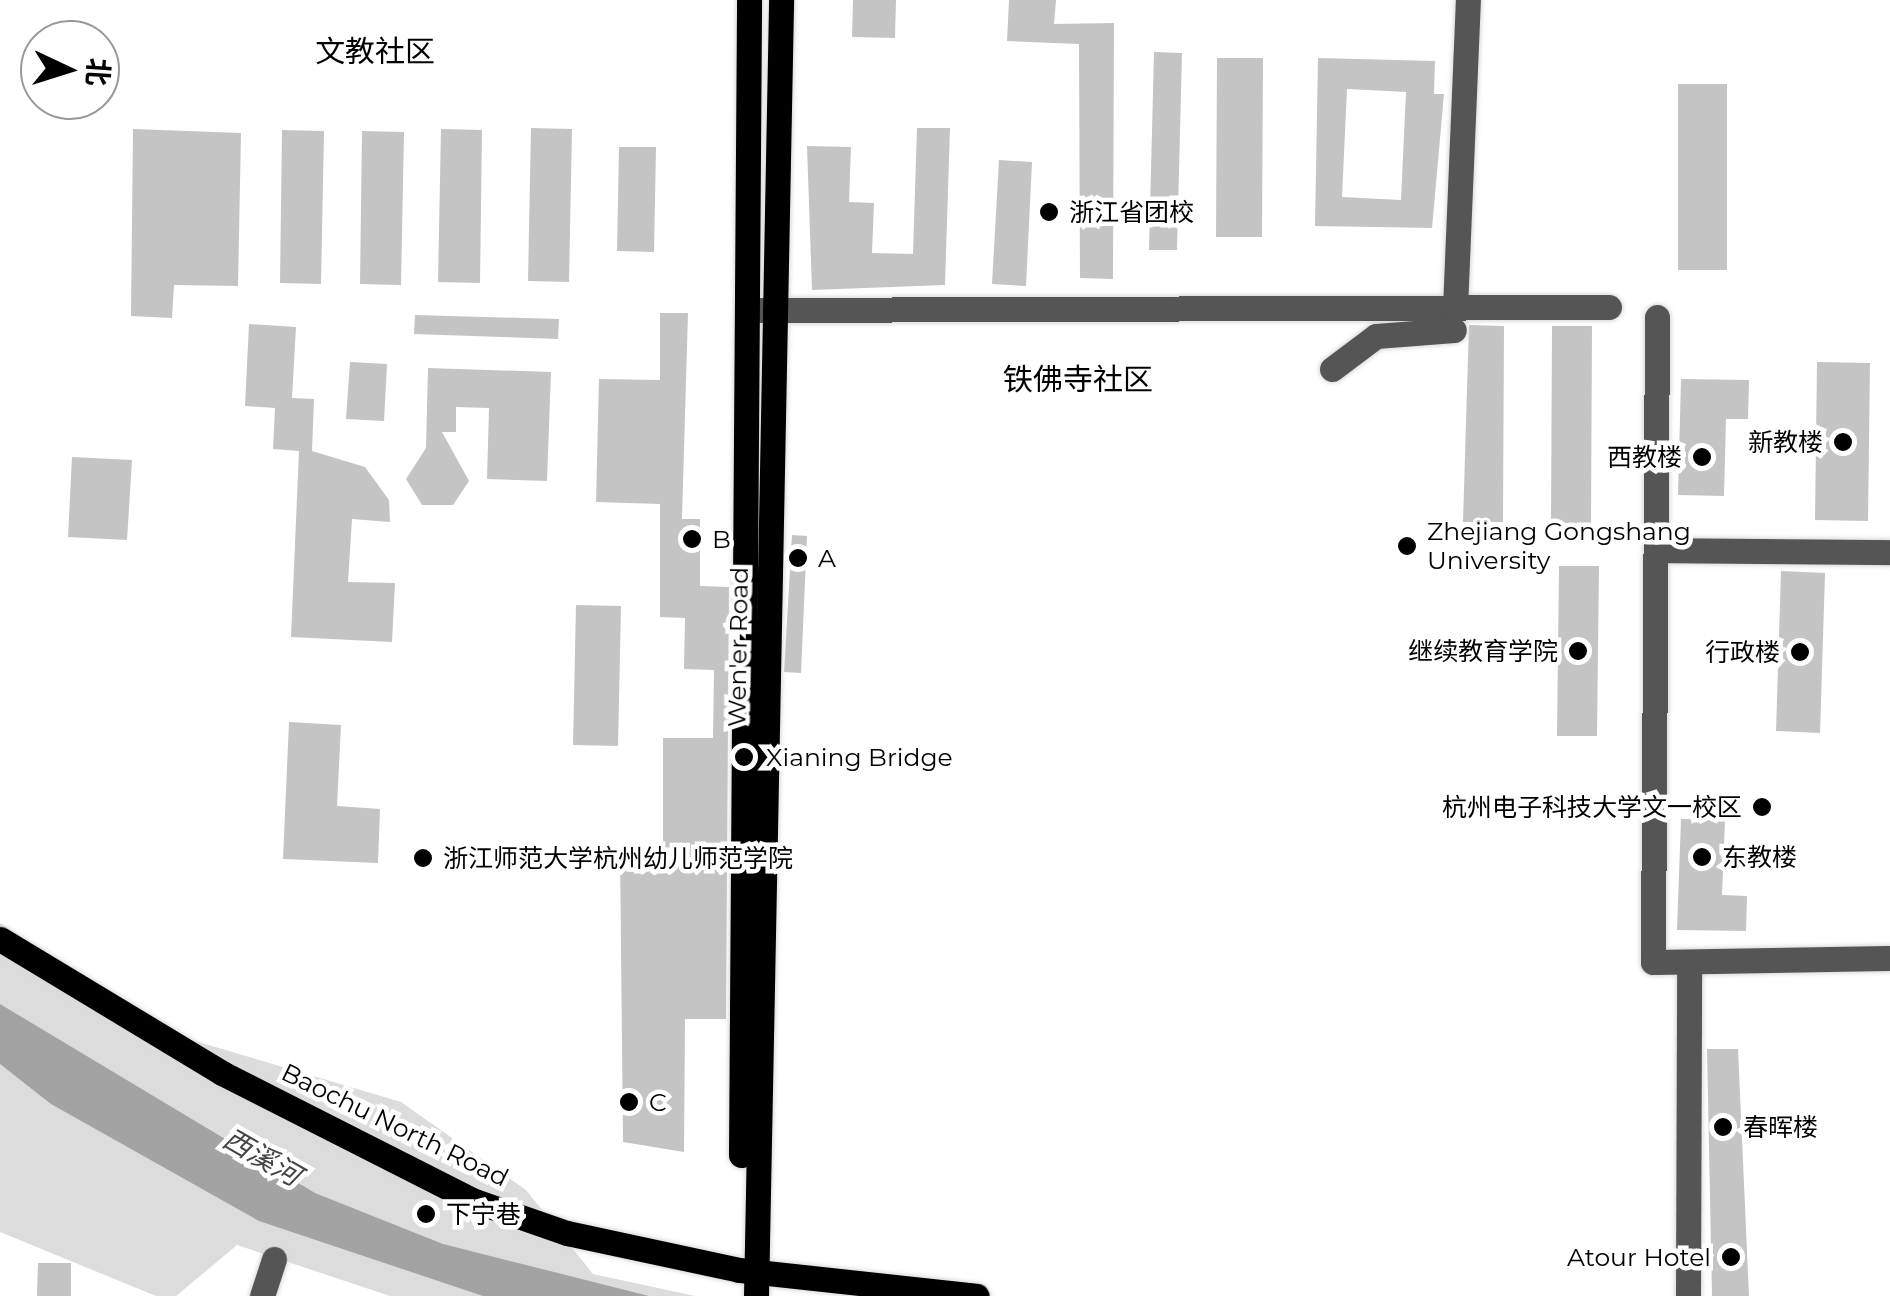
<!DOCTYPE html>
<meta charset="utf-8">
<style>
body{margin:0}
#map{position:relative;width:1890px;height:1296px;overflow:hidden;background:#fff;font-family:Montserrat,"Noto Sans SC",sans-serif}
div>[style]{position:absolute}
[style*='--x']{left:calc(var(--x)*1px);top:calc(var(--y)*1px);width:calc(var(--w)*1px);rotate:calc(var(--a)*1deg)}
.green>*{inset:0;background:#dcdcdc}
.water>*{inset:0;background:#a3a3a3}
.building>*{inset:0;background:#c4c4c4}
.roads{filter:drop-shadow(0 0 2px #dbdbdb) drop-shadow(0 0 2px #dbdbdb)}
.minor>*{height:25px;margin:-12.5px;padding:0 12.5px;transform-origin:12.5px;border-radius:12.5px;background:#555}
.major>*{height:25px;margin:-12.5px;padding:0 12.5px;transform-origin:12.5px;border-radius:12.5px;background:#000}
.dots>*{width:28px;height:28px;translate:-50% -50%;box-sizing:border-box;border:5px solid #fff;border-radius:50%}
span{translate:-50% -50%;white-space:nowrap;text-align:center;line-height:1.15;-webkit-text-stroke:9px #fff;paint-order:stroke}
.poi-label{font-size:25px;color:#000}
.left{translate:0 -50%;text-align:left}
.right{translate:-100% -50%;text-align:right}
.street-label{font-size:25px;color:#000}
.water-label{font-size:28px;color:#444;font-style:italic}
.quarter-label{font-size:30px;color:#000}
.north{position:absolute;left:20px;top:20px;width:100px;height:100px;box-sizing:border-box;background:#fff;border:2px solid #999;border-radius:50%;rotate:94deg;font-size:28px;font-weight:700;line-height:40px;text-align:center;color:#000}
.north::after{content:'';display:block;margin:auto;width:35px;height:45px;background:#000;clip-path:polygon(50% 0,100% 100%,50% 72%,0 100%)}
</style>
<div id="map">
<div class="green">
<i style="clip-path:polygon(0 923px,168px 1033px,401px 1102px,526px 1190px,593px 1274px,695px 1296px,390px 1296px,237px 1245px,176px 1296px,156px 1296px,0 1232px)"></i>
</div>
<div class="water">
<i style="clip-path:polygon(0 1004px,315px 1193px,443px 1244px,649px 1296px,483px 1296px,259px 1221px,51px 1104px,0 1064px)"></i>
</div>
<div class="building">
<i style="clip-path:polygon(853px 0,896px 0,895px 38px,852px 37px)"></i>
<i style="clip-path:polygon(1009px 0,1056px 0,1054px 24px,1114px 23px,1113px 279px,1080px 278px,1079px 44px,1007px 41px)"></i>
<i style="clip-path:polygon(1154px 52px,1182px 53px,1177px 250px,1149px 250px)"></i>
<i style="clip-path:polygon(1217px 58px,1263px 58px,1262px 237px,1216px 237px)"></i>
<i style="clip-path:polygon(evenodd,1318px 58px,1435px 61px,1434px 94px,1444px 94px,1432px 228px,1315px 226px,1318px 58px,1347px 89px,1406px 92px,1401px 200px,1342px 197px,1347px 89px)"></i>
<i style="clip-path:polygon(1678px 84px,1727px 84px,1727px 270px,1678px 270px)"></i>
<i style="clip-path:polygon(531px 128px,572px 129px,569px 282px,528px 281px)"></i>
<i style="clip-path:polygon(917px 128px,950px 128px,945px 285px,812px 290px,807px 146px,851px 147px,849px 202px,874px 203px,872px 253px,913px 254px)"></i>
<i style="clip-path:polygon(133px 129px,241px 133px,238px 286px,174px 285px,172px 318px,131px 316px)"></i>
<i style="clip-path:polygon(441px 129px,482px 130px,480px 283px,438px 282px)"></i>
<i style="clip-path:polygon(282px 130px,324px 131px,321px 284px,280px 283px)"></i>
<i style="clip-path:polygon(362px 131px,404px 132px,401px 285px,360px 284px)"></i>
<i style="clip-path:polygon(619px 147px,656px 147px,654px 252px,617px 251px)"></i>
<i style="clip-path:polygon(999px 160px,1032px 162px,1026px 286px,992px 284px)"></i>
<i style="clip-path:polygon(660px 313px,688px 313px,682px 519px,700px 519px,700px 586px,729px 587px,726px 1019px,685px 1019px,684px 1152px,623px 1142px,620px 851px,663px 852px,663px 738px,713px 738px,714px 670px,684px 669px,685px 618px,660px 617px,660px 504px,596px 502px,599px 379px,660px 380px)"></i>
<i style="clip-path:polygon(415px 315px,559px 319px,558px 339px,414px 334px)"></i>
<i style="clip-path:polygon(249px 324px,296px 327px,292px 398px,314px 399px,312px 451px,365px 467px,389px 500px,390px 522px,352px 519px,348px 582px,395px 583px,392px 642px,291px 637px,299px 451px,273px 449px,275px 408px,245px 406px)"></i>
<i style="clip-path:polygon(1469px 325px,1504px 326px,1503px 522px,1463px 522px)"></i>
<i style="clip-path:polygon(1552px 326px,1592px 326px,1591px 523px,1551px 523px)"></i>
<i style="clip-path:polygon(350px 362px,387px 364px,384px 421px,346px 419px)"></i>
<i style="clip-path:polygon(1817px 362px,1870px 363px,1868px 521px,1815px 520px)"></i>
<i style="clip-path:polygon(428px 368px,551px 372px,547px 481px,487px 479px,489px 408px,456px 407px,456px 432px,442px 432px,469px 481px,453px 505px,422px 505px,406px 479px,426px 448px)"></i>
<i style="clip-path:polygon(1681px 379px,1749px 380px,1748px 419px,1726px 419px,1724px 496px,1678px 495px)"></i>
<i style="clip-path:polygon(72px 457px,132px 460px,127px 540px,68px 537px)"></i>
<i style="clip-path:polygon(792px 535px,807px 536px,801px 673px,784px 672px)"></i>
<i style="clip-path:polygon(1559px 566px,1599px 566px,1597px 736px,1557px 736px)"></i>
<i style="clip-path:polygon(1781px 571px,1825px 573px,1820px 733px,1776px 731px)"></i>
<i style="clip-path:polygon(576px 605px,621px 606px,618px 746px,573px 745px)"></i>
<i style="clip-path:polygon(289px 722px,341px 725px,337px 806px,380px 809px,378px 863px,283px 859px)"></i>
<i style="clip-path:polygon(1681px 819px,1725px 820px,1722px 895px,1747px 896px,1746px 931px,1677px 930px)"></i>
<i style="clip-path:polygon(1707px 1049px,1738px 1049px,1749px 1296px,1712px 1296px)"></i>
<i style="clip-path:polygon(38px 1263px,71px 1263px,71px 1296px,37px 1296px)"></i>
</div>
<div class="roads">
<div class="minor">
<i style="--x:1455;--y:308;--w:308;--a:-87.6"></i>
<i style="--x:752;--y:310;--w:857;--a:-0.2"></i>
<i style="--x:1657;--y:317;--w:645;--a:90.36"></i>
<i style="--x:1653;--y:962;--w:237;--a:-1"></i>
<i style="--x:1332;--y:369;--w:55;--a:-36.9"></i>
<i style="--x:1376;--y:336;--w:78;--a:-4.4"></i>
<i style="--x:1657;--y:550;--w:233;--a:0.5"></i>
<i style="--x:262;--y:1296;--w:39;--a:-72"></i>
<i style="--x:1688;--y:1296;--w:334;--a:-89.8"></i>
</div>
<div class="major">
<i style="--x:0;--y:939;--w:259;--a:31.1"></i>
<i style="--x:222;--y:1073;--w:280;--a:26.9"></i>
<i style="--x:472;--y:1200;--w:101;--a:19.2"></i>
<i style="--x:567;--y:1233;--w:176;--a:12.1"></i>
<i style="--x:739;--y:1270;--w:239;--a:6.2"></i>
<i style="--x:741;--y:1155;--w:1155;--a:-89.6"></i>
<i style="--x:756;--y:1296;--w:1296;--a:-88.89"></i>
</div>
</div>
<div class="dots">
<i style="left:1049px;top:212px;background:#000"></i>
<i style="left:1843px;top:442px;background:#000"></i>
<i style="left:1702px;top:457px;background:#000"></i>
<i style="left:692px;top:539px;background:#000"></i>
<i style="left:1407px;top:546px;background:#000"></i>
<i style="left:798px;top:558px;background:#000"></i>
<i style="left:1578px;top:651px;background:#000"></i>
<i style="left:1800px;top:652px;background:#000"></i>
<i style="left:744px;top:757px;background:#000"></i>
<i style="left:1762px;top:807px;background:#000"></i>
<i style="left:1702px;top:857px;background:#000"></i>
<i style="left:423px;top:858px;background:#000"></i>
<i style="left:629px;top:1102px;background:#000"></i>
<i style="left:1723px;top:1127px;background:#000"></i>
<i style="left:426px;top:1214px;background:#000"></i>
<i style="left:1731px;top:1257px;background:#000"></i>
</div>
<div class="poi-label">
<span class="left" style="left:1069px;top:212px">浙江省团校</span>
<span class="right" style="left:1823px;top:442px">新教楼</span>
<span class="right" style="left:1682px;top:457px">西教楼</span>
<span class="left" style="left:1427px;top:546px">Zhejiang Gongshang<br>University</span>
<span class="left" style="left:712px;top:539px">B</span>
<span class="left" style="left:818px;top:558px">A</span>
<span class="right" style="left:1558px;top:651px">继续教育学院</span>
<span class="right" style="left:1780px;top:652px">行政楼</span>
<span class="left" style="left:766px;top:757px">Xianing Bridge</span>
<span class="right" style="left:1742px;top:807px">杭州电子科技大学文一校区</span>
<span class="left" style="left:1722px;top:857px">东教楼</span>
<span class="left" style="left:443px;top:858px">浙江师范大学杭州幼儿师范学院</span>
<span class="left" style="left:649px;top:1102px">C</span>
<span class="left" style="left:1743px;top:1127px">春晖楼</span>
<span class="left" style="left:446px;top:1214px">下宁巷</span>
<span class="right" style="left:1711px;top:1257px">Atour Hotel</span>
</div>
<div class="street-label">
<span style="left:738px;top:647px;rotate:-89deg">Wen'er Road</span>
<span style="left:395px;top:1125px;rotate:26deg">Baochu North Road</span>
</div>
<div class="water-label">
<span style="left:262px;top:1157px;rotate:30deg">西溪河</span>
</div>
<div class="quarter-label">
<span style="left:375px;top:52px">文教社区</span>
<span style="left:1078px;top:380px">铁佛寺社区</span>
</div>
<div class="north">北</div>
</div>
